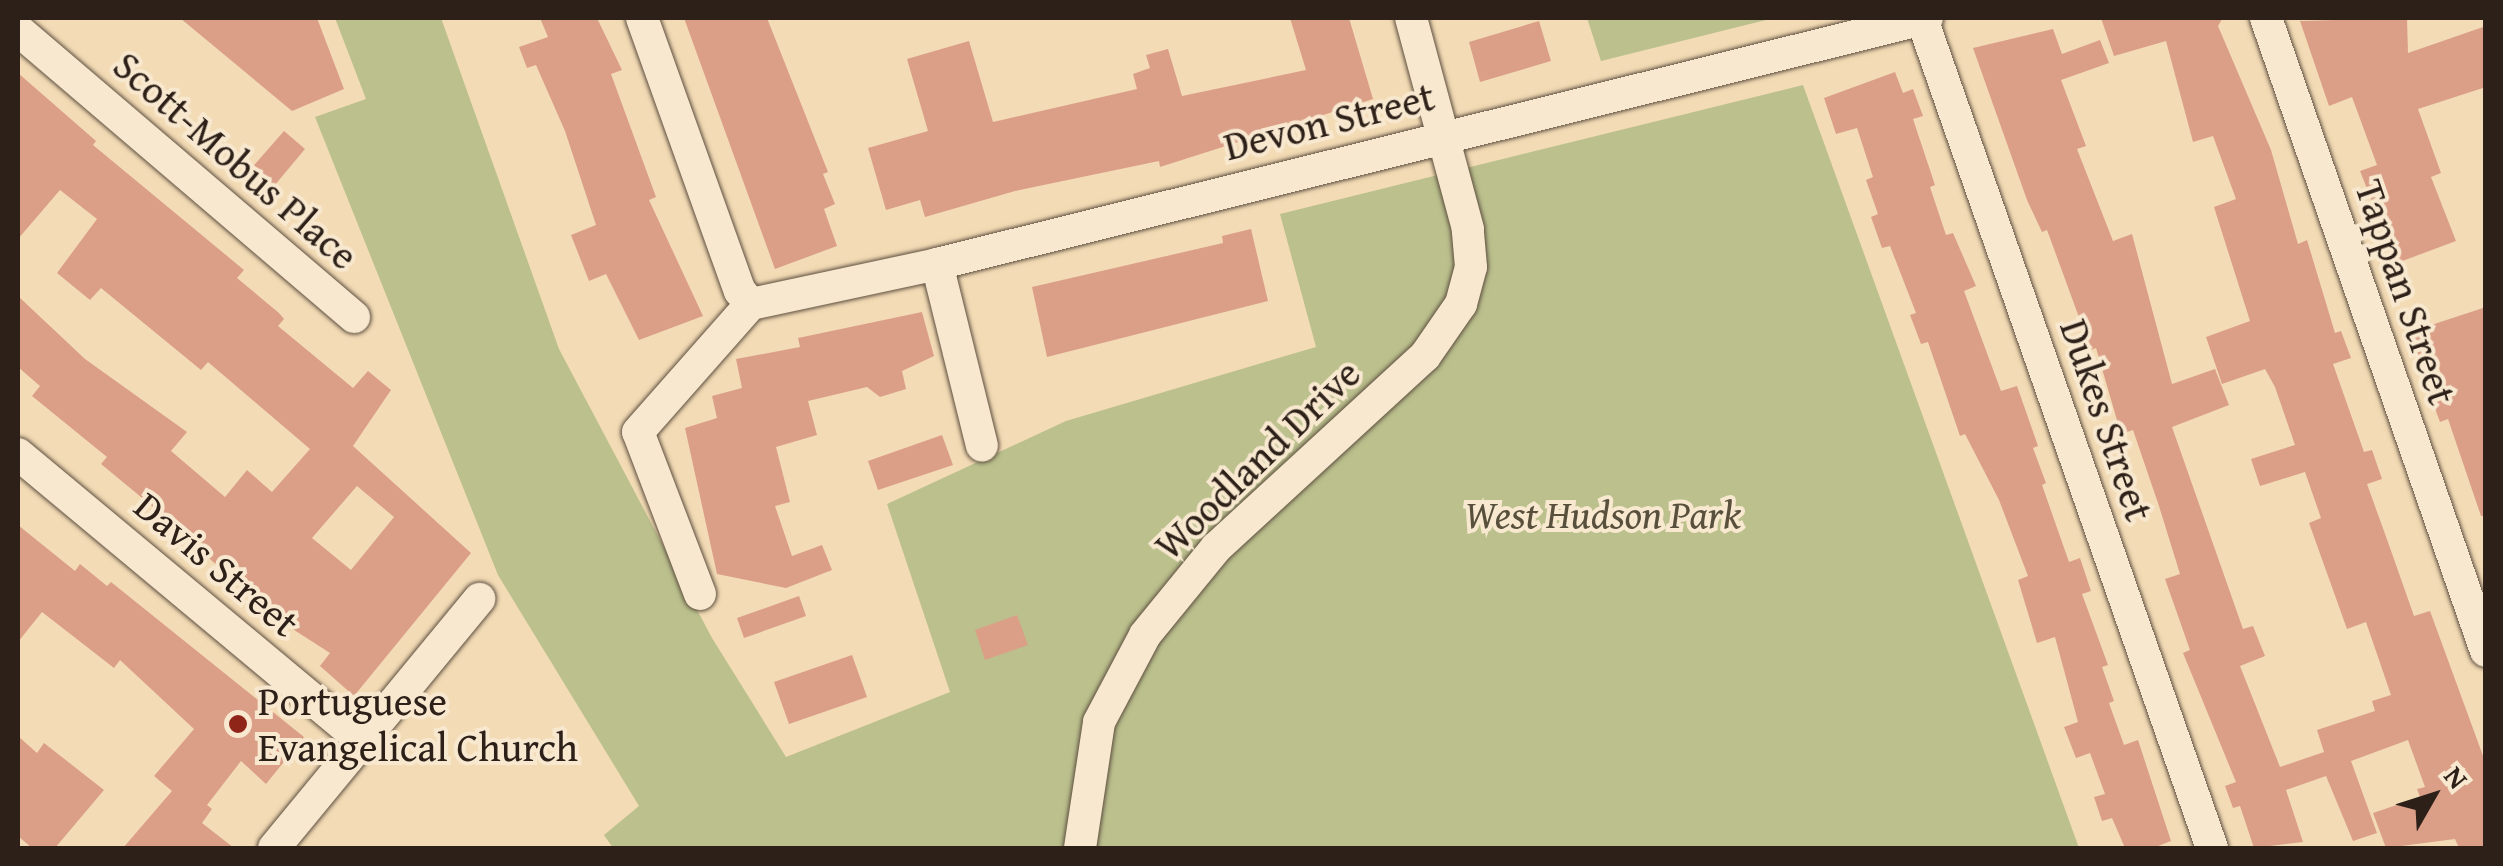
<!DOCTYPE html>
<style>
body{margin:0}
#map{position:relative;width:2503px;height:866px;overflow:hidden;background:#f3dbb5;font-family:"Gentium Book Plus",serif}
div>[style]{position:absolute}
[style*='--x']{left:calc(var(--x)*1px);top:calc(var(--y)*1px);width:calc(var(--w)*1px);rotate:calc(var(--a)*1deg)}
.green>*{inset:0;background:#bbc08d}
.building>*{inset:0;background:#db9f88}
.roads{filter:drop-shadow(0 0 2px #5e4f40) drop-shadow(0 0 2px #5e4f40)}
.minor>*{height:32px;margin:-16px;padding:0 16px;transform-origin:16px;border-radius:16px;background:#f7e8cf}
.dots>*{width:28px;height:28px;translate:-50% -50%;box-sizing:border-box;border:5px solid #f7e8cf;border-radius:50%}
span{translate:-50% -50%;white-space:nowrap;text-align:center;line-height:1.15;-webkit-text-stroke:8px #f7e8cf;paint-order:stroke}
.street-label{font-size:40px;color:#2d2019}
.park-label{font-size:40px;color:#58503c;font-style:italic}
.poi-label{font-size:40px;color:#2d2019}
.left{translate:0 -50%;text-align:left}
.frame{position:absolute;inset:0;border:20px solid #2d2019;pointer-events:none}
.north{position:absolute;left:2383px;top:746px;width:100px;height:100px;-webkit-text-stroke:8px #f7e8cf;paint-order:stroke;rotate:51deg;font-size:28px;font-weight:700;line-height:40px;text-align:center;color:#2d2019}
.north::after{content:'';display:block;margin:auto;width:35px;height:45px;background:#2d2019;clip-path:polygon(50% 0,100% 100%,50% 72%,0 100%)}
</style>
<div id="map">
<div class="green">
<i style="clip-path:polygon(335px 18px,441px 18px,559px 349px,712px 638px,786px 757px,950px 692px,887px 504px,1066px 421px,1316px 347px,1280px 214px,1803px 85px,2079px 848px,613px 848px,604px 835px,639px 806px,498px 575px,315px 117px,366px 99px)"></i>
<i style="clip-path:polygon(1587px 18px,1774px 18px,1601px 61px)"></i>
</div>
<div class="building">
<i style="clip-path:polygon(180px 18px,317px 18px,344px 89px,292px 111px)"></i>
<i style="clip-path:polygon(540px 18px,597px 18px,622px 70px,611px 74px,656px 197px,649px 200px,703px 316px,639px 340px,606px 274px,589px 281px,571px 235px,596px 225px,565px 131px,536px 65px,527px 68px,519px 47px,548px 37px)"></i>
<i style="clip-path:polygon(684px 18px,767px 18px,828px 172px,823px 174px,835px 204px,824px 209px,837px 246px,775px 269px)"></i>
<i style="clip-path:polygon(1290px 18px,1349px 18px,1373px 99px,1160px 167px,1159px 161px,1015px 191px,925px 217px,920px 200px,886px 210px,868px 148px,928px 131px,907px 59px,969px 41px,993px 122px,1137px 89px,1133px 74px,1150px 68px,1146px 55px,1168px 49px,1182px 96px,1306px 70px)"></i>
<i style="clip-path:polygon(2101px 18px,2222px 19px,2218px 26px,2271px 150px,2298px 244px,2307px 240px,2335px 333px,2341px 331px,2351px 358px,2333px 364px,2364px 452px,2372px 450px,2382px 479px,2367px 484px,2389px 545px,2414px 616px,2430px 611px,2486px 764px,2486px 848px,2459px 848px,2455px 839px,2386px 848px,2373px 813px,2420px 797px,2417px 789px,2425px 787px,2408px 740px,2351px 761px,2377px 833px,2353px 841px,2326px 776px,2286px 790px,2303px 842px,2254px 848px,2240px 806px,2233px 808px,2225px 786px,2236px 782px,2183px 653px,2190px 650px,2165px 579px,2180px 574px,2159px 506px,2133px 430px,2121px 434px,2096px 348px,2091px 350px,2047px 230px,2042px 232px,2027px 200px,1973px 48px,2053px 29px,2062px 54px,2100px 40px,2109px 63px,2061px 80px,2086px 146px,2077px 149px,2113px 241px,2132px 234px,2172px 384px,2215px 369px,2229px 405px,2172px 427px,2243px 629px,2253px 626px,2265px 656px,2240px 666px,2280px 767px,2324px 752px,2317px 730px,2375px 711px,2372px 701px,2391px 695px,2366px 622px,2347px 629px,2309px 523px,2321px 518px,2305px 472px,2260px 486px,2251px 459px,2295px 445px,2275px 387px,2265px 369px,2222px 384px,2206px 337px,2250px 321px,2214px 207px,2236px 199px,2213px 136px,2193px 142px,2166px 41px,2114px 56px)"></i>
<i style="clip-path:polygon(2407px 18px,2408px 53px,2486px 26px,2486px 87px,2418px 109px,2441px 173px,2431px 177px,2456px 241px,2397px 263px,2360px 171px,2377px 165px,2352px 97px,2329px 106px,2300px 21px)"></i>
<i style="clip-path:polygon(1539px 21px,1551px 61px,1480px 82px,1469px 42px)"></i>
<i style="clip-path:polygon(1895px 72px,1903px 93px,1913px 89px,1923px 116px,1913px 119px,1935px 185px,1930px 187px,1946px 235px,1953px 233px,1976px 286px,1964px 291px,2001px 391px,2017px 386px,2038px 446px,2033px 448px,2046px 483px,2042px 485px,2069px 562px,2080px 558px,2091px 591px,2082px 594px,2108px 665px,2102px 667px,2114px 701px,2109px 703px,2124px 745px,2138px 740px,2171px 841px,2153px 848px,2125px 848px,2112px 818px,2102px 821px,2094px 797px,2105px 794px,2090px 753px,2076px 758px,2064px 727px,2078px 722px,2055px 637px,2037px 643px,2018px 580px,2028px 576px,1999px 500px,1965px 434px,1960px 436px,1928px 342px,1921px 344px,1910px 315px,1916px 313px,1890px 246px,1882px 248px,1871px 217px,1878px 214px,1866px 180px,1873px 177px,1857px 128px,1836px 134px,1824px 98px)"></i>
<i style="clip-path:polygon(evenodd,18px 73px,96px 141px,93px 145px,244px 270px,237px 278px,279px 313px,284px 319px,278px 326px,353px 388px,368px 371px,391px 390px,353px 446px,471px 553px,354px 696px,320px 666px,330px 653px,277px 619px,182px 534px,173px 545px,153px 529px,164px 516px,101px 464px,107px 457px,32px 396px,40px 386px,18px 367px,18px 296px,85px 359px,187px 432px,171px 451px,225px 497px,247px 470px,272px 492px,310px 449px,208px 362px,201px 370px,101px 288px,90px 300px,57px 273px,97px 219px,60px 190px,18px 239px,18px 73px,357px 486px,394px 517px,351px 570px,312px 538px,357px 486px)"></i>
<i style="clip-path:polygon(284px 131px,305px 149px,264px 198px,242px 179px)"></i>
<i style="clip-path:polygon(1251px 229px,1268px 301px,1047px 357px,1032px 287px,1223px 243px,1222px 236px)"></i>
<i style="clip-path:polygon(2486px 307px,2486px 516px,2481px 516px,2448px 419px,2440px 422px,2431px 398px,2448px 392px,2433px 352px,2419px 357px,2410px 332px)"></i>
<i style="clip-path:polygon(922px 312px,934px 356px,902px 371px,906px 389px,880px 397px,867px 387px,808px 401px,817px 435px,776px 447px,790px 502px,775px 506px,792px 556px,822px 545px,832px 570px,786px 588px,717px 574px,685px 428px,717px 418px,712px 396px,742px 388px,736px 359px,800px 347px,798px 338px)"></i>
<i style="clip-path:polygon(942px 435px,953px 465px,878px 490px,868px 461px)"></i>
<i style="clip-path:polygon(18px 525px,75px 571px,80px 564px,107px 586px,111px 582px,304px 737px,266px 784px,241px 761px,207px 805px,212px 809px,202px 823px,234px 848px,123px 848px,172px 791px,154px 776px,194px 729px,120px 660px,114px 668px,42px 612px,18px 642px)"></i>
<i style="clip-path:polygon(799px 596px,806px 616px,744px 638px,737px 618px)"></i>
<i style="clip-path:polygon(1017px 615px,1028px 645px,985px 660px,975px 630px)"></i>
<i style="clip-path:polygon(852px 655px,867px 697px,789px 724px,774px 682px)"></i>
<i style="clip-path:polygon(18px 736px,37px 753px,44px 743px,104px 790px,55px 848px,32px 848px,18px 836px)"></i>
</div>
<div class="roads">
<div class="minor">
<i style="--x:642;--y:18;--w:290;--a:70.3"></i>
<i style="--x:740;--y:291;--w:17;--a:50"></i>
<i style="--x:2266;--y:18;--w:670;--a:70.84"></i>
<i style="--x:1922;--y:19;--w:878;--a:70.72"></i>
<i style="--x:18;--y:30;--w:442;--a:40.5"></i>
<i style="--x:937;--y:264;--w:187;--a:76.1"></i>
<i style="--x:751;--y:304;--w:190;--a:-12.1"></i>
<i style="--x:937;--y:264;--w:1020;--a:-13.95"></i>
<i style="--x:18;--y:454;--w:449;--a:39.8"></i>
<i style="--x:700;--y:594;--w:173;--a:-110.9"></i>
<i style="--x:638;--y:432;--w:171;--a:-48.6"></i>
<i style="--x:274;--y:848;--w:323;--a:-50.5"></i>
<i style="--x:1080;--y:848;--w:127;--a:-81.4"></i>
<i style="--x:1099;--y:722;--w:98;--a:-62.1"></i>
<i style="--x:1145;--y:635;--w:112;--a:-50.8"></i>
<i style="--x:1216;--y:548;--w:284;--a:-42.6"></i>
<i style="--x:1425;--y:356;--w:63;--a:-55.3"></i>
<i style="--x:1461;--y:304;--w:38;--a:-75"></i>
<i style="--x:1471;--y:267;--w:38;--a:-95"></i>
<i style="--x:1468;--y:229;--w:219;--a:-105.1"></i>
</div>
</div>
<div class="dots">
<i style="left:238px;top:724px;background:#8f2418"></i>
</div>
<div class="street-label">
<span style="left:1329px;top:121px;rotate:-14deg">Devon Street</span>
<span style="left:236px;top:160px;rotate:41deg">Scott-Mobus Place</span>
<span style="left:2406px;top:292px;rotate:71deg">Tappan Street</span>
<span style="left:2107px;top:420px;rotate:71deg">Dukes Street</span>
<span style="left:1257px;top:459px;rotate:-44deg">Woodland Drive</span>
<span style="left:217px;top:564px;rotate:40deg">Davis Street</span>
</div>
<div class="park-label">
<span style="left:1603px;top:514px">West Hudson Park</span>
</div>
<div class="poi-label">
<span class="left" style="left:258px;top:724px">Portuguese<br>Evangelical Church</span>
</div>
<div class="frame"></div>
<div class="north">N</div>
</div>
